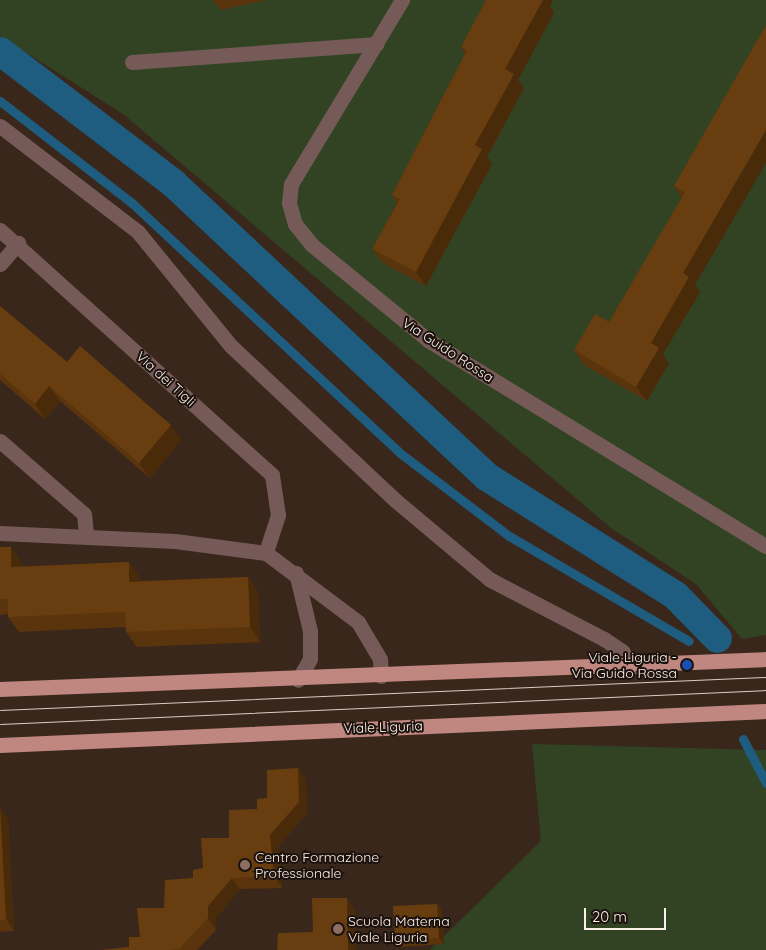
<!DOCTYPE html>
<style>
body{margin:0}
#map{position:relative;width:766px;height:950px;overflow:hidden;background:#3a271c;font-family:Quicksand,sans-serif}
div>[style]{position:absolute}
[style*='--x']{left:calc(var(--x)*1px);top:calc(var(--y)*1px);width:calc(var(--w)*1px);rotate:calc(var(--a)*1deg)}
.green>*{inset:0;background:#314323}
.stream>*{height:9px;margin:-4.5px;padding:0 4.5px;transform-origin:4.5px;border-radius:4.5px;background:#1e5d7f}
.canal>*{height:29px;margin:-14.5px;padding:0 14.5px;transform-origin:14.5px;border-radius:14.5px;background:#1e5d7f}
.minor>*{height:15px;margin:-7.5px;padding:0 7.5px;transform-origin:7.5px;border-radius:7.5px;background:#765a57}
.major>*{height:15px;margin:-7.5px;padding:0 7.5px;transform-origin:7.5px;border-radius:7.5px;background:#c08780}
.tram>*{height:1px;margin:-0.5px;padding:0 0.5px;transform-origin:0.5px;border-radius:0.5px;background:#daccc4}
.wall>*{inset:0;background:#59340d}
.shaded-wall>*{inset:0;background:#492b0a}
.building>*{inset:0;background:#683d0f}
.dots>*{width:14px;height:14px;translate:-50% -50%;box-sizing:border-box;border:2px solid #1b120d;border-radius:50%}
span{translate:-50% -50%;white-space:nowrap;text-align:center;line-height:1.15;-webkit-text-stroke:4px #1b120d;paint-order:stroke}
.street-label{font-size:14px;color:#fcefe8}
.poi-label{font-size:14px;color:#fcefe8}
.right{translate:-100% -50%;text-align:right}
.left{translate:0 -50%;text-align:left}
.scale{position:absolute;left:584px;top:908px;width:82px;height:22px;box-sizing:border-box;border:2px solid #fcefe8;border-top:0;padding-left:6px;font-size:15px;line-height:18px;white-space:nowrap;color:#fcefe8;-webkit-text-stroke:4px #1b120d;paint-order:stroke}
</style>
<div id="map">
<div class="green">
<i style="clip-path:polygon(0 0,766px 0,766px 635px,742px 639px,696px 584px,611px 528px,123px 114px,0 36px)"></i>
<i style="clip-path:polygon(532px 744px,766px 750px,766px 950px,430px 950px,541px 841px)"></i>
</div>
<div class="stream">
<i style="--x:0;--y:101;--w:167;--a:37.7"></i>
<i style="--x:132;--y:203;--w:367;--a:43"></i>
<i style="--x:400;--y:453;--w:137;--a:37.3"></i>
<i style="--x:509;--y:536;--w:208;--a:30.3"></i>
<i style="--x:743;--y:739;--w:50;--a:62.4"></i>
</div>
<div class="canal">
<i style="--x:0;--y:51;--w:218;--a:37.3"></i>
<i style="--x:173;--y:183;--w:429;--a:43.1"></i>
<i style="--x:486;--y:476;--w:223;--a:32.2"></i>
<i style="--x:675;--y:595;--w:60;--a:45.7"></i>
</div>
<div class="minor">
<i style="--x:402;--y:0;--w:215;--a:121.1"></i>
<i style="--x:291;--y:184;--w:19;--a:96"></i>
<i style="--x:289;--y:203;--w:22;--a:74"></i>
<i style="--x:295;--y:224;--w:27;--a:51"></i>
<i style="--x:312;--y:245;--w:150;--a:39.3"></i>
<i style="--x:428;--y:340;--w:396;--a:31.4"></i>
<i style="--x:132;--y:62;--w:245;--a:-4.2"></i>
<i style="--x:0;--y:126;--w:174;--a:37.5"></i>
<i style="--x:138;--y:232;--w:147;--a:50.8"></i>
<i style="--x:231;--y:346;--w:225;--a:43.2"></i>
<i style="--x:395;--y:500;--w:123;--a:40"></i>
<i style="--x:489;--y:579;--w:130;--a:27.6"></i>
<i style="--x:604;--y:639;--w:22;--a:34"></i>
<i style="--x:622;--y:651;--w:19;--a:58"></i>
<i style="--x:0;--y:230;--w:366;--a:42"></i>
<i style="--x:272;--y:475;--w:40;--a:81.5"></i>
<i style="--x:278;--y:515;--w:40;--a:108"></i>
<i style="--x:0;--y:264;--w:28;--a:-49"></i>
<i style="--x:0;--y:441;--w:111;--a:41"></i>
<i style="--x:84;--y:514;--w:20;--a:84"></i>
<i style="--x:0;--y:533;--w:175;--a:2.6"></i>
<i style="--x:175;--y:541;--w:92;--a:7.5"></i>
<i style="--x:266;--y:553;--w:115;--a:36.9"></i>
<i style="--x:358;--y:622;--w:43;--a:59.3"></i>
<i style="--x:380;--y:659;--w:17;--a:87"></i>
<i style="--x:296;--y:573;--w:60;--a:76.4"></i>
<i style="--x:310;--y:631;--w:28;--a:90"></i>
<i style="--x:310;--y:659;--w:24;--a:120"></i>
</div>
<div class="major">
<i style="--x:0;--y:689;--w:767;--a:-2.24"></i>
<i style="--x:0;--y:745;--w:767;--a:-2.54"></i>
</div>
<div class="tram">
<i style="--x:0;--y:710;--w:767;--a:-2.47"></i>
<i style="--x:0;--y:724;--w:767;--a:-2.54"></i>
</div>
<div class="wall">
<i style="clip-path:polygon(213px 0,266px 0,221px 10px)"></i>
<i style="clip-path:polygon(550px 6px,554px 13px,518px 80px,524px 88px,487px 157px,492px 164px,426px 286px,383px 263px,372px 249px,397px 203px,392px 195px,465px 54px,461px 47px)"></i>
<i style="clip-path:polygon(766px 25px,695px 285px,700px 292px,663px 354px,669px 363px,647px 401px,584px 365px,574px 350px,609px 322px,682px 198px,674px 186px)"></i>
<i style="clip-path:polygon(0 306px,67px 362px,171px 425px,181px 440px,150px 478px,60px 401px,45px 419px,0 380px)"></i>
<i style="clip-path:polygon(0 547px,21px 562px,21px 567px,129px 562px,139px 577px,139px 581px,248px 577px,258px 592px,260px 642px,137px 647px,126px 632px,126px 627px,19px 632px,8px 617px,8px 614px,0 615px)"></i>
<i style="clip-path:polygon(298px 768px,306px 780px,307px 813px,278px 847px,282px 888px,240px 889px,216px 918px,216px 930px,197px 950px,102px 950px,129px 947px,140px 937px,164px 908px,193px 878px,257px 809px)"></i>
<i style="clip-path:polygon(0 807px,8px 819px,14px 931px,0 932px)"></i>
<i style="clip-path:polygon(437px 904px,442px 910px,444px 944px,400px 947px,395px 940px)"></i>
</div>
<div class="shaded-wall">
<i style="clip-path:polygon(541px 0,553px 0,550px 6px,554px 13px,518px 80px,524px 88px,487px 157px,492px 164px,426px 286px,416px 272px,475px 145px,505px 69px)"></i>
<i style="clip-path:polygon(766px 130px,766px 163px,695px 285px,700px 292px,663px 354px,669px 363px,647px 401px,636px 387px,651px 343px,683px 273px)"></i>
<i style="clip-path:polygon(49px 386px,60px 401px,45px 419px,35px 404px)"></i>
<i style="clip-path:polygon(171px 425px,181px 440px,150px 478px,139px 463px)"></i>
<i style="clip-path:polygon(11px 547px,21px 562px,22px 582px,11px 567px)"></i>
<i style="clip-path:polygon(129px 562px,139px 577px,140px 596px,129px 582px)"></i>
<i style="clip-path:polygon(248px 577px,258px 592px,260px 642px,250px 627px)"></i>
<i style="clip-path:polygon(298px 768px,306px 780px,307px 813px,278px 847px,282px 888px,274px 876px,270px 835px)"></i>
<i style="clip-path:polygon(0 807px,8px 819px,14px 931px,6px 919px)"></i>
<i style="clip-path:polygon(232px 878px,240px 889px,216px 918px,216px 930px,208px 918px,208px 906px)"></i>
<i style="clip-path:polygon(347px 898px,355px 909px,356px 950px,348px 950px)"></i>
<i style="clip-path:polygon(437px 904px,442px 910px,444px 944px,439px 938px)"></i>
</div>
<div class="building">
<i style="clip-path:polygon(486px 0,543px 0,505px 69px,514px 74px,475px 145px,482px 149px,416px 272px,372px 249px,400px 199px,392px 195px,467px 50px,461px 47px)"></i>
<i style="clip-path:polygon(766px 25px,766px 130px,683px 273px,689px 277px,651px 343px,659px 348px,636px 387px,574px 350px,595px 314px,609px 322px,685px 192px,674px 186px)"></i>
<i style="clip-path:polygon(0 306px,67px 362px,80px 346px,171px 425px,139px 463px,49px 386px,35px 404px,0 374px)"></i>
<i style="clip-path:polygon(0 547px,11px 547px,11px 567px,129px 562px,129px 582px,248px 577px,250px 627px,126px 632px,125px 612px,8px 617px,8px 599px,0 599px)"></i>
<i style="clip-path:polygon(298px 768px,299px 802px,270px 835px,274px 876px,232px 878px,208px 906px,208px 918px,179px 949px,166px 950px,102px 950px,129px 947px,129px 937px,140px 937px,137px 908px,164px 908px,165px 880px,193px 878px,193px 870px,203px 868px,201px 838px,229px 838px,229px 810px,257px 809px,257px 799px,267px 798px,267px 770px)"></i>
<i style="clip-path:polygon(0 807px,6px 919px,0 920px)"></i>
<i style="clip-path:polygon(312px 898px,347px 898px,348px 950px,277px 950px,278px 933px,313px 932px)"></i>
<i style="clip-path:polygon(437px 904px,439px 938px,395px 940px,393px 906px)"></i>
</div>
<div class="dots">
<i style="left:687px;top:665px;background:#1a4fb4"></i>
<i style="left:245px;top:865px;background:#8d6e63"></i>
<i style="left:338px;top:929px;background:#8d6e63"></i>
</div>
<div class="street-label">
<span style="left:448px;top:350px;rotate:33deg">Via Guido Rossa</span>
<span style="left:166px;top:379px;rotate:42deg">Via dei Tigli</span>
<span style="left:383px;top:727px;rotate:-2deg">Viale Liguria</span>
</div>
<div class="poi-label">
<span class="right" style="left:677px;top:665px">Viale Liguria -<br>Via Guido Rossa</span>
<span class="left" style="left:255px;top:865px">Centro Formazione<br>Professionale</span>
<span class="left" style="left:348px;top:929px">Scuola Materna<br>Viale Liguria</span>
</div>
<div class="scale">20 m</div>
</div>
